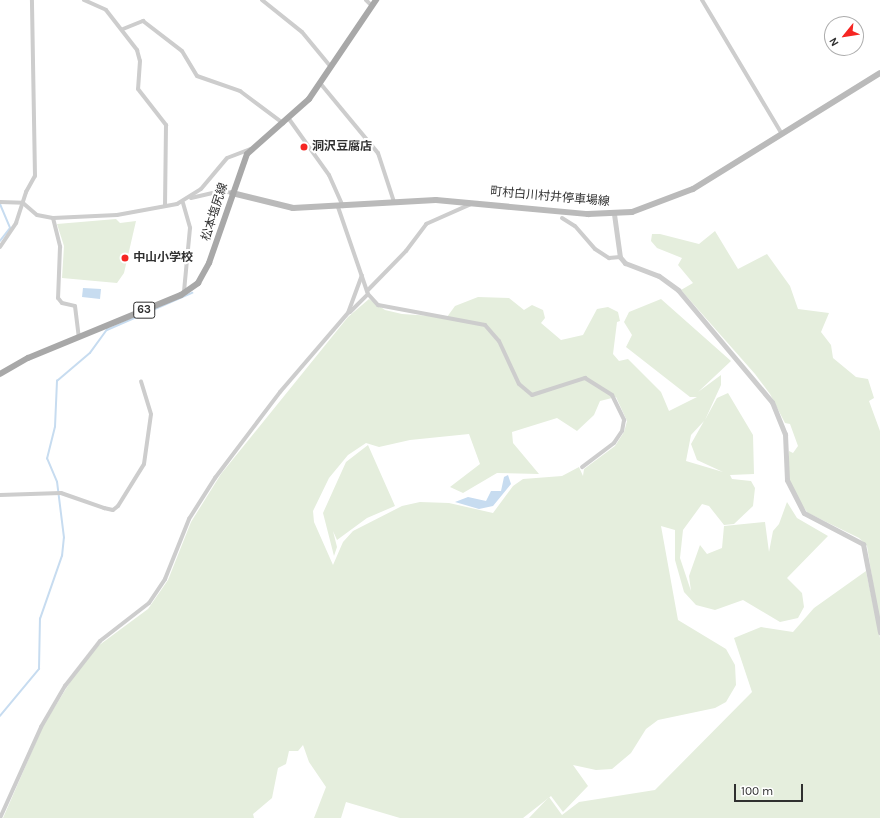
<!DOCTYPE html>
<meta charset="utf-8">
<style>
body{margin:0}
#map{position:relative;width:880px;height:818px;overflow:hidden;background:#fff;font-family:Karla,"Noto Sans JP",sans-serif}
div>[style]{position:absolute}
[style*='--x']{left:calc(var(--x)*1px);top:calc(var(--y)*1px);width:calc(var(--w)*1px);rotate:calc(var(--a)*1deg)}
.green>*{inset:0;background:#e5eedd}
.water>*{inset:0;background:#c7dcf0}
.stream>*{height:1.5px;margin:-0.75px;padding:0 0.75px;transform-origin:0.75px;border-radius:0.75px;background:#c7dcf0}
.minor>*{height:4px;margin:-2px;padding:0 2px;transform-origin:2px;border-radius:2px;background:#cdcdcd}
.tertiary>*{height:5px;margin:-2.5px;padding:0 2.5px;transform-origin:2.5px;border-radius:2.5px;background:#cdcdcd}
.secondary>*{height:6px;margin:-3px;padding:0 3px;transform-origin:3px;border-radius:3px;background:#bababa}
.primary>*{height:6px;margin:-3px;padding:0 3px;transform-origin:3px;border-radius:3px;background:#a8a8a8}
.dots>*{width:11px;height:11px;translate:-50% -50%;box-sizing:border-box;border:2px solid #fff;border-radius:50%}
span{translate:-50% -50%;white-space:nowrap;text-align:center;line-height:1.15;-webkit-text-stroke:4px #fff;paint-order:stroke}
.shield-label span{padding:1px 3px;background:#fff;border:1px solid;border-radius:3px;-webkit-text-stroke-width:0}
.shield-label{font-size:11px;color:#303030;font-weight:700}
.poi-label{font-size:12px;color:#303030;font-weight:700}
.left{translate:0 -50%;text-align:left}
.street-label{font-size:12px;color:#303030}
.north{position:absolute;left:824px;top:16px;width:40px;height:40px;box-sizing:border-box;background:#fff;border:1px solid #acacac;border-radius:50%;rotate:240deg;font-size:11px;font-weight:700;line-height:16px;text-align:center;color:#303030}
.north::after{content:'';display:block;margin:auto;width:14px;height:18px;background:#f62623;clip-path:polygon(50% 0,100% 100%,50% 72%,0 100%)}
.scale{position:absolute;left:734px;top:784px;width:69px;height:18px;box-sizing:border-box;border:2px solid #303030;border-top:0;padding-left:5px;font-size:12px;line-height:14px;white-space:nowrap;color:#303030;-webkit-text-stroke:3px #fff;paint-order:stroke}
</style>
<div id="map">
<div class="green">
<i style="clip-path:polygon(116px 219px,120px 223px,136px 221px,124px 273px,117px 283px,62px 278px,64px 246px,57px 224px)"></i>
<i style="clip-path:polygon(715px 231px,738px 269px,767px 254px,790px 286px,798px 309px,829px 313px,821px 332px,831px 345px,833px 358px,856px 377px,868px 379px,874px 398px,869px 401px,880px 431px,880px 627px,867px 546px,859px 538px,808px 513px,800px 503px,789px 480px,789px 451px,793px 453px,798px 446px,790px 424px,785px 423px,770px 394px,755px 374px,681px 290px,693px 283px,678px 265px,682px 258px,657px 248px,651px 241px,652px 234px,660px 234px,699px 244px)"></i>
<i style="clip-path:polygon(evenodd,478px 297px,509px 298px,524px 310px,532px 305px,543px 310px,545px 318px,541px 323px,561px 340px,583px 335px,597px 309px,608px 307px,618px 312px,620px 321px,617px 322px,613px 354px,619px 361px,628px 359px,661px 392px,669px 411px,697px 397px,690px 397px,626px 347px,632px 335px,624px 322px,629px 312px,661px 299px,731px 361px,698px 392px,721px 375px,721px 385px,705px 420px,717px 398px,728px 393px,753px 435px,754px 474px,730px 475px,732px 479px,751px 481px,755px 488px,753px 506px,734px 524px,724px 525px,709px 506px,702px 504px,683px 530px,680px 558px,691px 591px,689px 576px,700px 545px,707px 554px,722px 548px,724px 526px,765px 522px,769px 552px,773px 531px,779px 524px,787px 502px,797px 518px,828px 536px,787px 578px,802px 593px,804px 607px,798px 618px,780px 622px,743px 600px,715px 610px,696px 605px,684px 592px,675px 560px,675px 530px,661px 526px,678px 620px,726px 649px,735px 665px,736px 685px,726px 702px,715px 708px,658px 720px,646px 729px,631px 753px,612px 769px,596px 770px,573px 765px,588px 786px,563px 812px,551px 796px,523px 818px,400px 818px,346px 802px,341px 818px,314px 818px,326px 787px,309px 762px,303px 745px,298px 751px,289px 751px,286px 764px,278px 768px,272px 798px,253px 814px,254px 818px,3px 818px,43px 726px,77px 671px,98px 646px,148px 609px,168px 580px,191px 522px,221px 474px,348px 317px,369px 299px,385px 310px,402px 314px,447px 317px,455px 306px,478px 297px,616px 397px,627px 421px,624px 432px,615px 446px,584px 469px,583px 476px,579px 467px,562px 476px,523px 479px,513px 486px,493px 513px,449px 503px,420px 502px,402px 506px,353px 531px,343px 542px,333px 565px,314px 522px,313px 511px,329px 478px,348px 455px,366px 443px,379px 447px,410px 440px,469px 434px,480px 464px,450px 487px,463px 493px,497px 473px,539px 474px,513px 443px,512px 432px,557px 418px,577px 431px,594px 415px,600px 401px,616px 397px,478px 297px,704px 421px,691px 444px,697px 460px,723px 472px,686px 461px,691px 435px,704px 421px)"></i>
<i style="clip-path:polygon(368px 445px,395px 506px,367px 518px,337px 540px,333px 531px,337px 547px,334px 556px,323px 513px,346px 462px)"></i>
<i style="clip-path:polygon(866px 571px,880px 638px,880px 818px,529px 818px,549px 797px,562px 815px,579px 802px,655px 790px,752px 692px,734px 638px,761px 627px,793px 632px,814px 608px)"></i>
</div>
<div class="water">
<i style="clip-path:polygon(83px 288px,101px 289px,100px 299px,82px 297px)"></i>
<i style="clip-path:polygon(508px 475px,511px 484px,493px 506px,479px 509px,455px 502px,468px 497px,486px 501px,491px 491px,501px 491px,504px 477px)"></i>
</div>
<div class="stream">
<i style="--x:0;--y:241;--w:16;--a:-52"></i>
<i style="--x:10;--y:228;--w:26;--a:-113"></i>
<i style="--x:0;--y:716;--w:61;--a:-50.3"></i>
<i style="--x:39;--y:669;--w:50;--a:-88.9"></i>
<i style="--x:40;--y:619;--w:67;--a:-70.8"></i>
<i style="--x:62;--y:556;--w:18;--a:-84"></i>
<i style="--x:64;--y:538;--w:56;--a:-97.1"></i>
<i style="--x:57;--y:482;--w:25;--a:-113"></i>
<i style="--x:47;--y:459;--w:33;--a:-76"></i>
<i style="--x:55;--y:427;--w:46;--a:-87.5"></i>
<i style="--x:57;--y:381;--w:43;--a:-40.3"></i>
<i style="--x:90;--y:353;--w:29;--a:-54"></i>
<i style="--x:107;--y:330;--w:93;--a:-23.5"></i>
</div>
<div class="minor">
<i style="--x:84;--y:0;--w:24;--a:24"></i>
<i style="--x:106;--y:10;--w:51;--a:52.2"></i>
<i style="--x:137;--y:50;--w:11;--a:75"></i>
<i style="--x:140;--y:61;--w:28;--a:94"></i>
<i style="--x:138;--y:89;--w:46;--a:52.1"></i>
<i style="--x:166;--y:125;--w:80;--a:90.7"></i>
<i style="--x:262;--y:0;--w:51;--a:38.7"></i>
<i style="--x:302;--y:32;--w:45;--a:50.4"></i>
<i style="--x:366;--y:0;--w:8;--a:45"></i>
<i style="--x:702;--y:0;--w:156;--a:59.2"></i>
<i style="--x:123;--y:29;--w:22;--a:-22"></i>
<i style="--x:143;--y:21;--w:49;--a:37.6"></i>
<i style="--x:182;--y:51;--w:29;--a:59"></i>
<i style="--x:197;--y:76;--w:46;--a:19.2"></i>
<i style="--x:240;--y:91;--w:54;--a:36.7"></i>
<i style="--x:320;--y:83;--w:91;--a:50.4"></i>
<i style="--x:378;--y:153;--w:52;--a:71.9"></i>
<i style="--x:289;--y:119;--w:69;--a:54.5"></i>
<i style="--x:329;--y:175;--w:34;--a:66"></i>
<i style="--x:191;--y:198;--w:32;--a:-13"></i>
<i style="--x:222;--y:191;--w:10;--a:11"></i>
<i style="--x:0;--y:202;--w:23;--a:2"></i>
<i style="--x:23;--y:203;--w:18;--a:41"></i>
<i style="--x:37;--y:215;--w:16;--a:11"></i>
<i style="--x:53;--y:218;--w:64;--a:-2.7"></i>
<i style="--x:117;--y:215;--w:61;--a:-10.4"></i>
<i style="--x:177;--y:204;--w:28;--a:-32"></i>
<i style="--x:201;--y:189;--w:40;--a:-50"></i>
<i style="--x:227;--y:158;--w:25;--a:-21"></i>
<i style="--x:183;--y:203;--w:26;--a:74"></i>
<i style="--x:190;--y:228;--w:64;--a:95.4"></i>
<i style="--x:338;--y:207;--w:92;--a:71"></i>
<i style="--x:368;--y:294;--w:15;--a:48"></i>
<i style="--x:378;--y:305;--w:109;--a:10.6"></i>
<i style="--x:485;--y:325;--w:21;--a:49"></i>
<i style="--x:499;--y:341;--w:47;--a:65.1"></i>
<i style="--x:519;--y:384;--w:17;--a:40"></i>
<i style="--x:532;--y:395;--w:56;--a:-17.8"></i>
<i style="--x:585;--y:378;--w:32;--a:32"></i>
<i style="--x:612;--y:395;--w:28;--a:64"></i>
<i style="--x:624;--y:420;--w:11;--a:100"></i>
<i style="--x:622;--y:431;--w:14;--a:124"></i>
<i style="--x:614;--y:443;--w:40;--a:143"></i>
<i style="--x:53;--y:218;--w:30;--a:76"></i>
<i style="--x:60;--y:247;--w:51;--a:92.2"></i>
<i style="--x:58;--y:298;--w:6;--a:51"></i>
<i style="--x:62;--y:303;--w:13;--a:13"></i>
<i style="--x:75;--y:306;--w:32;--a:83"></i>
<i style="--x:562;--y:218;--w:15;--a:32"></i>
<i style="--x:575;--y:226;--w:30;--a:49"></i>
<i style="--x:595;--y:249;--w:17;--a:33"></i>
<i style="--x:609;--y:258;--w:11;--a:-5"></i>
<i style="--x:0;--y:247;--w:29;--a:-56"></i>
<i style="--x:16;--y:223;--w:33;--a:-72"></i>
<i style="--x:26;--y:192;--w:18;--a:-61"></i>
<i style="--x:35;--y:176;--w:176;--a:-91"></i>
<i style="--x:367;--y:291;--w:56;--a:-45.7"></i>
<i style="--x:406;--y:251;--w:34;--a:-53"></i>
<i style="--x:426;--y:224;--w:49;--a:-24"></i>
<i style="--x:350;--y:312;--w:25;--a:-45"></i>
<i style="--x:0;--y:495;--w:61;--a:-1.9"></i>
<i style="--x:61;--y:493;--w:46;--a:19.2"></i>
<i style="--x:104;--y:508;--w:9;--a:13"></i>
<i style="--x:113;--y:510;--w:6;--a:-39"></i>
<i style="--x:118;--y:506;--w:49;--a:-58.2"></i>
<i style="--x:144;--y:464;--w:50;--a:-82"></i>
<i style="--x:151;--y:414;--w:34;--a:-107"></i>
<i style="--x:0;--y:818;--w:100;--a:-65.7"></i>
<i style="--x:41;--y:727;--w:48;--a:-59.7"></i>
<i style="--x:65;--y:686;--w:57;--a:-52.1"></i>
<i style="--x:100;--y:641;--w:62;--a:-37.8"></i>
<i style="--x:149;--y:603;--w:29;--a:-56"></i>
<i style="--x:165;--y:579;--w:65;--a:-68.2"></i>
<i style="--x:189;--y:519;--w:49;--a:-57.6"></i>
<i style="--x:215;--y:478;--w:108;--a:-52.9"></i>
<i style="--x:280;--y:392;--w:104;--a:-49.3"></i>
<i style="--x:348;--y:313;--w:40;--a:-69.8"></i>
</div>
<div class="tertiary">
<i style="--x:614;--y:214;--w:43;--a:82.1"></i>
<i style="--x:620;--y:257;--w:8;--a:50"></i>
<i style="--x:625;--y:263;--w:36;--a:21"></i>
<i style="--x:659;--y:276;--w:24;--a:36"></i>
<i style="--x:678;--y:290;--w:146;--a:50"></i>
<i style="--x:772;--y:402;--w:35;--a:68"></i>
<i style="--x:785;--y:434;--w:46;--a:87.5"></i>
<i style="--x:787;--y:480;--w:37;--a:63"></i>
<i style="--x:804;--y:513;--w:67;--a:27.7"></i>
<i style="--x:863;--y:544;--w:90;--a:79.1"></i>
</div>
<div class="secondary">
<i style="--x:232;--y:193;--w:63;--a:13.8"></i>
<i style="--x:293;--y:208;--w:143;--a:-3.2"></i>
<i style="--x:436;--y:200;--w:153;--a:5.3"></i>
<i style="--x:588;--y:214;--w:44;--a:-2.6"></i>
<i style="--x:632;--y:212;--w:65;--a:-20.7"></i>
<i style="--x:693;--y:189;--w:220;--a:-31.8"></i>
</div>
<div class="primary">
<i style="--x:0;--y:374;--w:32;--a:-30"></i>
<i style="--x:28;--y:358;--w:165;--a:-22.4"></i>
<i style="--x:181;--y:295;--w:21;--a:-35"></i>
<i style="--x:198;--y:283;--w:23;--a:-61"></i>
<i style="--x:209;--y:263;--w:115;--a:-70.8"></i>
<i style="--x:247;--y:154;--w:83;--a:-41.6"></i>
<i style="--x:309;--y:99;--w:120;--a:-55.9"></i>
</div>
<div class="dots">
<i style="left:304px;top:147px;background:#f62623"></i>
<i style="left:125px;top:258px;background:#f62623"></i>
</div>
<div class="shield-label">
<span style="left:144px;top:310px">63</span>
</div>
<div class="poi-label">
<span class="left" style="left:312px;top:147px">洞沢豆腐店</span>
<span class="left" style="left:133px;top:258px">中山小学校</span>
</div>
<div class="street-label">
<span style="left:550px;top:197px;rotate:5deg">町村白川村井停車場線</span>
<span style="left:215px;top:212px;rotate:-72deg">松本塩尻線</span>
</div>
<div class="north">N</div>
<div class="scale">100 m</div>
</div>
